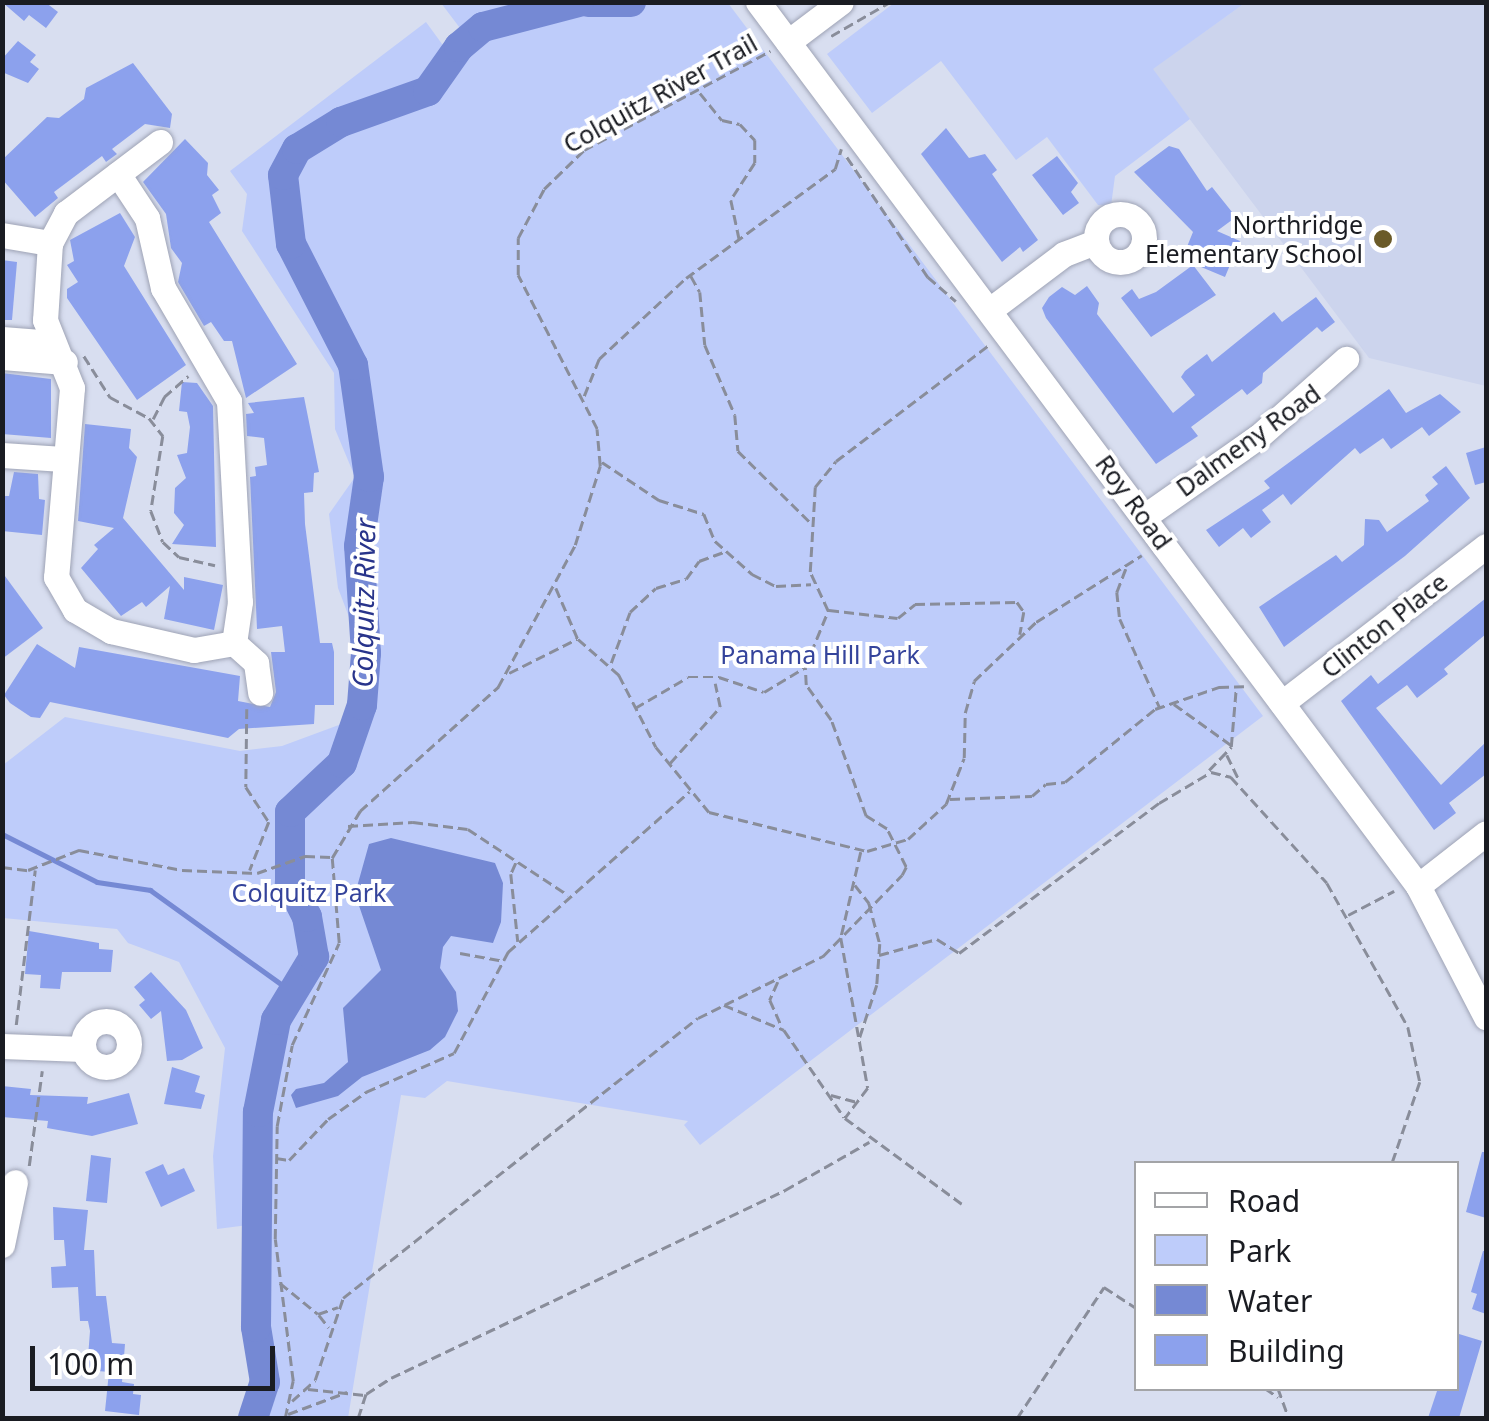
<!DOCTYPE html>
<style>
body{margin:0}
#map{position:relative;width:1489px;height:1421px;overflow:hidden;background:#d8def0;font-family:"Noto Sans",sans-serif}
div>[style]{position:absolute}
[style*='--x']{left:calc(var(--x)*1px);top:calc(var(--y)*1px);width:calc(var(--w)*1px);rotate:calc(var(--a)*1deg)}
.built>*{inset:0;background:#ccd4ed}
.green>*{inset:0;background:#beccfa}
.water>*{inset:0;background:#7589d4}
.stream>*{height:5px;margin:-2.5px;padding:0 2.5px;transform-origin:2.5px;border-radius:2.5px;background:#7589d4}
.river>*{height:30px;margin:-15px;padding:0 15px;transform-origin:15px;border-radius:15px;background:#7589d4}
.building>*{inset:0;background:#8ca1ed}
.path>*{height:2.5px;margin-top:-1.25px;transform-origin:0;background:repeating-linear-gradient(90deg,#898d9a 0 10px,transparent 0 15px)}
.roads{filter:drop-shadow(0 0 2px #9ea3b5) drop-shadow(0 0 2px #9ea3b5)}
.minor>*{height:25px;margin:-12.5px;padding:0 12.5px;transform-origin:12.5px;border-radius:12.5px;background:#fff}
.minor>.ring{margin:-12.5px;padding:0;box-sizing:content-box;background:none;border:25px solid #fff;border-radius:50%}
.dots>*{width:28px;height:28px;translate:-50% -50%;box-sizing:border-box;border:5px solid #fff;border-radius:50%}
span{translate:-50% -50%;white-space:nowrap;text-align:center;line-height:1.15;-webkit-text-stroke:8px #fff;paint-order:stroke}
.street-label{font-size:25px;color:#1a1c22}
.poi-label{font-size:25px;color:#1a1c22}
.right{translate:-100% -50%;text-align:right}
.park-label{font-size:25px;color:#34439b}
.water-label{font-size:28px;color:#28348b;font-style:italic}
.frame{position:absolute;inset:0;border:5px solid #1a1c22;pointer-events:none}
.legend{position:absolute;left:1134px;top:1161px;width:325px;height:230px;box-sizing:border-box;background:#fff;border:2px solid #a3a4a7;margin:0;padding:12px 18px;list-style:none;font-size:30px;color:#1a1c22}
.legend li{display:flex;align-items:center;gap:20px;height:50px}
.legend b{width:50px;border:2px solid #a3a4a7}
.scale{position:absolute;left:30px;top:1346px;width:245px;height:45px;box-sizing:border-box;border:5px solid #1a1c22;border-top:0;padding-left:12px;font-size:30px;line-height:35px;white-space:nowrap;color:#1a1c22;-webkit-text-stroke:8px #fff;paint-order:stroke}
</style>
<div id="map">
<div class="built">
<i style="clip-path:polygon(1245px 3px,1486px 3px,1486px 386px,1369px 358px,1152px 69px)"></i>
</div>
<div class="green">
<i style="clip-path:polygon(441px 3px,728px 3px,1263px 716px,700px 1145px,684px 1125px,688px 1121px,447px 1081px,425px 1098px,401px 1095px,348px 1418px,256px 1418px,270px 1379px,255px 1289px,256px 1224px,217px 1229px,213px 1156px,225px 1048px,179px 962px,128px 943px,117px 929px,3px 918px,3px 765px,65px 717px,240px 751px,282px 746px,355px 719px,357px 638px,338px 588px,329px 514px,355px 477px,335px 429px,334px 373px,242px 231px,247px 194px,230px 171px,426px 22px,453px 59px,469px 40px)"></i>
<i style="clip-path:polygon(894px 3px,894px 2px,1245px 3px,1153px 69px,1190px 119px,1115px 176px,1111px 206px,1098px 205px,1047px 137px,1016px 160px,941px 61px,872px 113px,827px 54px)"></i>
</div>
<div class="water">
<i style="clip-path:polygon(391px 838px,495px 863px,503px 883px,501px 922px,493px 943px,451px 936px,443px 947px,440px 968px,456px 992px,458px 1011px,445px 1037px,430px 1050px,362px 1077px,338px 1096px,296px 1108px,291px 1095px,296px 1089px,324px 1083px,348px 1062px,343px 1008px,381px 970px,355px 894px,369px 844px)"></i>
</div>
<div class="stream">
<i style="--x:2;--y:834;--w:106;--a:26.8"></i>
<i style="--x:97;--y:882;--w:54;--a:8.6"></i>
<i style="--x:150;--y:890;--w:175;--a:35.7"></i>
</div>
<div class="river">
<i style="--x:588;--y:2;--w:43;--a:0"></i>
<i style="--x:253;--y:1418;--w:38;--a:-72"></i>
<i style="--x:265;--y:1382;--w:56;--a:-99.3"></i>
<i style="--x:256;--y:1327;--w:215;--a:-89.5"></i>
<i style="--x:258;--y:1112;--w:94;--a:-78.9"></i>
<i style="--x:276;--y:1020;--w:74;--a:-58.9"></i>
<i style="--x:314;--y:957;--w:41;--a:-99.9"></i>
<i style="--x:307;--y:917;--w:38;--a:-117"></i>
<i style="--x:290;--y:883;--w:71;--a:-90"></i>
<i style="--x:290;--y:812;--w:71;--a:-43.3"></i>
<i style="--x:342;--y:763;--w:61;--a:-71"></i>
<i style="--x:362;--y:705;--w:52;--a:-85.6"></i>
<i style="--x:366;--y:653;--w:107;--a:-93.7"></i>
<i style="--x:359;--y:546;--w:70;--a:-81.8"></i>
<i style="--x:369;--y:477;--w:113;--a:-98.1"></i>
<i style="--x:353;--y:365;--w:136;--a:-117.1"></i>
<i style="--x:291;--y:244;--w:69;--a:-96.6"></i>
<i style="--x:283;--y:175;--w:30;--a:-62"></i>
<i style="--x:297;--y:149;--w:52;--a:-31.5"></i>
<i style="--x:341;--y:122;--w:92;--a:-19.6"></i>
<i style="--x:428;--y:91;--w:54;--a:-54.8"></i>
<i style="--x:459;--y:47;--w:31;--a:-40"></i>
<i style="--x:483;--y:27;--w:99;--a:-14.6"></i>
</div>
<div class="building">
<i style="clip-path:polygon(2px 2px,45px 2px,58px 12px,46px 28px,29px 15px,24px 21px)"></i>
<i style="clip-path:polygon(18px 41px,36px 55px,30px 62px,39px 69px,28px 83px,2px 72px,2px 59px)"></i>
<i style="clip-path:polygon(133px 63px,172px 114px,170px 128px,145px 124px,112px 149px,117px 154px,106px 162px,102px 156px,54px 192px,58px 198px,35px 217px,2px 179px,2px 160px,47px 117px,59px 118px,84px 99px,86px 88px)"></i>
<i style="clip-path:polygon(946px 128px,969px 158px,985px 154px,997px 170px,992px 174px,1038px 240px,1023px 252px,1020px 247px,1002px 262px,921px 154px)"></i>
<i style="clip-path:polygon(185px 139px,208px 163px,207px 175px,219px 190px,212px 195px,221px 213px,209px 222px,297px 364px,246px 398px,232px 341px,224px 341px,211px 322px,204px 326px,178px 282px,182px 263px,171px 248px,166px 214px,143px 182px)"></i>
<i style="clip-path:polygon(1169px 146px,1179px 149px,1207px 191px,1212px 187px,1236px 217px,1217px 231px,1240px 241px,1225px 277px,1182px 259px,1193px 232px,1134px 172px)"></i>
<i style="clip-path:polygon(1057px 156px,1078px 183px,1071px 192px,1079px 203px,1063px 215px,1032px 175px)"></i>
<i style="clip-path:polygon(120px 213px,135px 237px,124px 266px,186px 365px,137px 400px,67px 298px,67px 289px,78px 282px,67px 265px,74px 261px,70px 240px)"></i>
<i style="clip-path:polygon(2px 260px,17px 262px,12px 320px,2px 320px)"></i>
<i style="clip-path:polygon(1193px 265px,1216px 295px,1151px 337px,1121px 298px,1132px 289px,1139px 299px,1156px 292px)"></i>
<i style="clip-path:polygon(1087px 286px,1099px 303px,1097px 314px,1173px 413px,1195px 395px,1181px 377px,1185px 371px,1207px 354px,1212px 362px,1274px 312px,1282px 322px,1316px 297px,1335px 322px,1322px 332px,1317px 327px,1263px 373px,1262px 383px,1247px 395px,1242px 389px,1191px 427px,1198px 436px,1156px 464px,1046px 318px,1042px 308px,1049px 297px,1062px 287px,1075px 295px)"></i>
<i style="clip-path:polygon(2px 373px,51px 379px,51px 438px,2px 434px)"></i>
<i style="clip-path:polygon(182px 382px,197px 383px,213px 406px,216px 547px,172px 544px,184px 525px,174px 513px,175px 488px,186px 478px,177px 455px,187px 453px,190px 427px,187px 412px,179px 411px)"></i>
<i style="clip-path:polygon(1389px 389px,1406px 413px,1440px 394px,1461px 412px,1429px 436px,1422px 427px,1391px 449px,1383px 438px,1360px 454px,1355px 448px,1291px 505px,1283px 494px,1262px 510px,1271px 522px,1251px 538px,1243px 528px,1219px 547px,1206px 530px,1270px 488px,1264px 481px)"></i>
<i style="clip-path:polygon(304px 397px,319px 472px,314px 473px,313px 492px,304px 493px,305px 524px,320px 643px,332px 643px,334px 652px,334px 705px,315px 705px,314px 724px,239px 729px,228px 738px,50px 702px,40px 718px,31px 717px,10px 703px,4px 695px,37px 644px,75px 668px,79px 647px,240px 676px,238px 701px,270px 707px,276px 692px,271px 652px,285px 652px,282px 626px,257px 629px,250px 477px,256px 476px,255px 467px,267px 465px,264px 438px,247px 436px,246px 414px,254px 413px,248px 403px)"></i>
<i style="clip-path:polygon(85px 424px,131px 429px,129px 448px,137px 457px,123px 518px,184px 590px,184px 577px,223px 585px,214px 630px,164px 619px,170px 586px,146px 607px,142px 602px,121px 616px,81px 568px,98px 549px,94px 545px,114px 528px,78px 521px)"></i>
<i style="clip-path:polygon(1486px 447px,1486px 482px,1475px 485px,1466px 453px)"></i>
<i style="clip-path:polygon(1446px 466px,1470px 498px,1405px 556px,1284px 647px,1259px 607px,1336px 555px,1342px 562px,1364px 545px,1365px 519px,1379px 520px,1387px 532px,1429px 501px,1425px 495px,1438px 484px,1432px 477px)"></i>
<i style="clip-path:polygon(14px 472px,38px 474px,39px 499px,45px 500px,42px 535px,2px 531px,2px 496px,9px 496px)"></i>
<i style="clip-path:polygon(2px 572px,43px 628px,2px 659px)"></i>
<i style="clip-path:polygon(1486px 598px,1486px 634px,1444px 669px,1448px 674px,1417px 698px,1407px 685px,1376px 708px,1441px 785px,1486px 742px,1486px 774px,1449px 803px,1456px 813px,1434px 830px,1341px 701px,1371px 675px,1378px 684px)"></i>
<i style="clip-path:polygon(29px 931px,99px 943px,99px 949px,113px 950px,111px 972px,62px 972px,60px 989px,40px 988px,41px 975px,25px 974px)"></i>
<i style="clip-path:polygon(151px 972px,186px 1010px,203px 1048px,182px 1060px,167px 1061px,161px 1011px,151px 1019px,139px 1005px,145px 1000px,134px 987px)"></i>
<i style="clip-path:polygon(172px 1067px,200px 1076px,195px 1092px,205px 1095px,201px 1109px,164px 1104px)"></i>
<i style="clip-path:polygon(2px 1086px,31px 1089px,30px 1095px,88px 1097px,87px 1104px,129px 1093px,138px 1124px,92px 1136px,47px 1128px,48px 1121px,2px 1117px)"></i>
<i style="clip-path:polygon(1482px 1152px,1486px 1152px,1486px 1218px,1466px 1212px)"></i>
<i style="clip-path:polygon(91px 1155px,111px 1158px,107px 1203px,86px 1201px)"></i>
<i style="clip-path:polygon(163px 1164px,168px 1175px,184px 1168px,195px 1191px,161px 1207px,145px 1172px)"></i>
<i style="clip-path:polygon(53px 1207px,88px 1210px,84px 1250px,94px 1250px,96px 1296px,106px 1296px,112px 1343px,125px 1344px,122px 1382px,134px 1384px,133px 1394px,141px 1395px,139px 1415px,105px 1411px,109px 1372px,87px 1370px,90px 1331px,88px 1321px,80px 1321px,78px 1287px,52px 1288px,51px 1267px,66px 1266px,64px 1240px,54px 1240px)"></i>
<i style="clip-path:polygon(1483px 1251px,1486px 1251px,1486px 1314px,1472px 1309px,1477px 1294px,1471px 1292px)"></i>
<i style="clip-path:polygon(1459px 1334px,1482px 1341px,1459px 1418px,1428px 1418px,1438px 1388px,1456px 1388px)"></i>
</div>
<div class="path">
<i style="--x:831;--y:36;--w:68;--a:-30"></i>
<i style="--x:700;--y:93;--w:35;--a:51"></i>
<i style="--x:722;--y:120;--w:18;--a:13"></i>
<i style="--x:740;--y:124;--w:22;--a:47"></i>
<i style="--x:755;--y:140;--w:23;--a:90"></i>
<i style="--x:755;--y:163;--w:44;--a:123"></i>
<i style="--x:731;--y:200;--w:40;--a:78"></i>
<i style="--x:847;--y:157;--w:145;--a:56"></i>
<i style="--x:928;--y:277;--w:37;--a:41"></i>
<i style="--x:691;--y:276;--w:18;--a:61"></i>
<i style="--x:700;--y:292;--w:53;--a:84.6"></i>
<i style="--x:705;--y:345;--w:76;--a:66.8"></i>
<i style="--x:735;--y:415;--w:36;--a:85"></i>
<i style="--x:738;--y:451;--w:104;--a:44.6"></i>
<i style="--x:84;--y:356;--w:49;--a:57.6"></i>
<i style="--x:110;--y:397;--w:44;--a:28.3"></i>
<i style="--x:149;--y:418;--w:23;--a:52"></i>
<i style="--x:163;--y:436;--w:76;--a:99.1"></i>
<i style="--x:151;--y:511;--w:33;--a:69"></i>
<i style="--x:163;--y:542;--w:22;--a:43"></i>
<i style="--x:179;--y:557;--w:37;--a:13"></i>
<i style="--x:584;--y:396;--w:40;--a:-68"></i>
<i style="--x:599;--y:359;--w:119;--a:-43"></i>
<i style="--x:686;--y:278;--w:185;--a:-36.2"></i>
<i style="--x:835;--y:169;--w:21;--a:-73"></i>
<i style="--x:153;--y:419;--w:25;--a:-63"></i>
<i style="--x:164;--y:397;--w:32;--a:-41"></i>
<i style="--x:602;--y:462;--w:69;--a:33.7"></i>
<i style="--x:659;--y:500;--w:47;--a:17.3"></i>
<i style="--x:704;--y:514;--w:29;--a:68"></i>
<i style="--x:715;--y:541;--w:50;--a:41.7"></i>
<i style="--x:752;--y:574;--w:27;--a:27"></i>
<i style="--x:776;--y:586;--w:35;--a:-3"></i>
<i style="--x:1126;--y:569;--w:25;--a:111"></i>
<i style="--x:1117;--y:592;--w:27;--a:84"></i>
<i style="--x:1120;--y:619;--w:98;--a:65.8"></i>
<i style="--x:556;--y:588;--w:56;--a:66.7"></i>
<i style="--x:578;--y:639;--w:55;--a:41.3"></i>
<i style="--x:619;--y:675;--w:81;--a:62.8"></i>
<i style="--x:656;--y:747;--w:84;--a:50.8"></i>
<i style="--x:709;--y:812;--w:163;--a:13.9"></i>
<i style="--x:867;--y:851;--w:43;--a:-16.3"></i>
<i style="--x:908;--y:839;--w:52;--a:-42.6"></i>
<i style="--x:946;--y:804;--w:49;--a:-68.6"></i>
<i style="--x:964;--y:758;--w:45;--a:-88.7"></i>
<i style="--x:965;--y:713;--w:33;--a:-74"></i>
<i style="--x:974;--y:681;--w:86;--a:-43.6"></i>
<i style="--x:1036;--y:622;--w:125;--a:-32.3"></i>
<i style="--x:829;--y:610;--w:69;--a:6.6"></i>
<i style="--x:898;--y:618;--w:22;--a:-39"></i>
<i style="--x:915;--y:604;--w:102;--a:-1.1"></i>
<i style="--x:1017;--y:602;--w:12;--a:55"></i>
<i style="--x:1024;--y:612;--w:23;--a:100"></i>
<i style="--x:611;--y:663;--w:54;--a:-69.6"></i>
<i style="--x:630;--y:612;--w:35;--a:-43"></i>
<i style="--x:656;--y:588;--w:31;--a:-17"></i>
<i style="--x:686;--y:579;--w:22;--a:-54"></i>
<i style="--x:699;--y:561;--w:27;--a:-20"></i>
<i style="--x:509;--y:673;--w:76;--a:-26.6"></i>
<i style="--x:1174;--y:704;--w:70;--a:35.7"></i>
<i style="--x:635;--y:708;--w:61;--a:-30.3"></i>
<i style="--x:688;--y:677;--w:31;--a:0"></i>
<i style="--x:719;--y:677;--w:47;--a:18.4"></i>
<i style="--x:764;--y:692;--w:47;--a:-31"></i>
<i style="--x:247;--y:709;--w:78;--a:90.7"></i>
<i style="--x:246;--y:787;--w:42;--a:56.7"></i>
<i style="--x:269;--y:822;--w:52;--a:111.6"></i>
<i style="--x:1227;--y:755;--w:25;--a:64"></i>
<i style="--x:670;--y:763;--w:75;--a:-48.2"></i>
<i style="--x:720;--y:707;--w:24;--a:-102"></i>
<i style="--x:1209;--y:770;--w:32;--a:-46"></i>
<i style="--x:1231;--y:747;--w:58;--a:-85.1"></i>
<i style="--x:950;--y:799;--w:82;--a:-2.1"></i>
<i style="--x:1032;--y:796;--w:18;--a:-41"></i>
<i style="--x:1046;--y:784;--w:19;--a:-6"></i>
<i style="--x:1065;--y:782;--w:116;--a:-39"></i>
<i style="--x:1155;--y:709;--w:68;--a:-19"></i>
<i style="--x:1219;--y:687;--w:25;--a:-2"></i>
<i style="--x:348;--y:826;--w:65;--a:-3.5"></i>
<i style="--x:413;--y:822;--w:55;--a:7.3"></i>
<i style="--x:468;--y:829;--w:120;--a:33.4"></i>
<i style="--x:861;--y:852;--w:88;--a:103.1"></i>
<i style="--x:841;--y:938;--w:152;--a:79.8"></i>
<i style="--x:868;--y:1088;--w:38;--a:127"></i>
<i style="--x:845;--y:1118;--w:145;--a:36.3"></i>
<i style="--x:516;--y:863;--w:12;--a:114"></i>
<i style="--x:511;--y:874;--w:68;--a:84.1"></i>
<i style="--x:2;--y:867;--w:26;--a:7"></i>
<i style="--x:28;--y:870;--w:55;--a:-21.4"></i>
<i style="--x:79;--y:850;--w:105;--a:11"></i>
<i style="--x:182;--y:870;--w:75;--a:2.3"></i>
<i style="--x:257;--y:873;--w:51;--a:-19.5"></i>
<i style="--x:305;--y:856;--w:26;--a:2"></i>
<i style="--x:855;--y:885;--w:23;--a:52"></i>
<i style="--x:869;--y:903;--w:42;--a:75"></i>
<i style="--x:880;--y:944;--w:41;--a:94.2"></i>
<i style="--x:877;--y:985;--w:55;--a:108.1"></i>
<i style="--x:1348;--y:915;--w:52;--a:-27.6"></i>
<i style="--x:460;--y:953;--w:45;--a:10.3"></i>
<i style="--x:879;--y:955;--w:60;--a:-15.4"></i>
<i style="--x:937;--y:939;--w:26;--a:32"></i>
<i style="--x:959;--y:953;--w:250;--a:-36.9"></i>
<i style="--x:1159;--y:803;--w:61;--a:-30.8"></i>
<i style="--x:1211;--y:772;--w:21;--a:14"></i>
<i style="--x:1231;--y:777;--w:143;--a:47.8"></i>
<i style="--x:1327;--y:883;--w:165;--a:60.6"></i>
<i style="--x:1408;--y:1027;--w:56;--a:77.7"></i>
<i style="--x:1420;--y:1082;--w:87;--a:108.9"></i>
<i style="--x:778;--y:982;--w:20;--a:114"></i>
<i style="--x:770;--y:1000;--w:27;--a:66"></i>
<i style="--x:724;--y:1005;--w:65;--a:22.6"></i>
<i style="--x:784;--y:1030;--w:106;--a:55.4"></i>
<i style="--x:16;--y:1025;--w:156;--a:-83"></i>
<i style="--x:831;--y:1095;--w:27;--a:15"></i>
<i style="--x:276;--y:1158;--w:13;--a:9"></i>
<i style="--x:289;--y:1160;--w:57;--a:-46.4"></i>
<i style="--x:328;--y:1119;--w:47;--a:-35.4"></i>
<i style="--x:366;--y:1092;--w:96;--a:-23.9"></i>
<i style="--x:454;--y:1053;--w:115;--a:-61.9"></i>
<i style="--x:508;--y:952;--w:242;--a:-41.5"></i>
<i style="--x:29;--y:1166;--w:96;--a:-82.2"></i>
<i style="--x:280;--y:1283;--w:49;--a:39.2"></i>
<i style="--x:318;--y:1314;--w:21;--a:-19"></i>
<i style="--x:319;--y:1315;--w:16;--a:52"></i>
<i style="--x:1265;--y:1388;--w:16;--a:35"></i>
<i style="--x:1278;--y:1388;--w:32;--a:70"></i>
<i style="--x:308;--y:1389;--w:57;--a:6"></i>
<i style="--x:292;--y:1401;--w:31;--a:-42"></i>
<i style="--x:315;--y:1380;--w:87;--a:-71.1"></i>
<i style="--x:343;--y:1298;--w:452;--a:-38.3"></i>
<i style="--x:698;--y:1018;--w:140;--a:-26.4"></i>
<i style="--x:823;--y:956;--w:113;--a:-45.7"></i>
<i style="--x:902;--y:875;--w:9;--a:-63"></i>
<i style="--x:906;--y:867;--w:42;--a:-116.6"></i>
<i style="--x:887;--y:829;--w:25;--a:-148"></i>
<i style="--x:866;--y:816;--w:102;--a:-110"></i>
<i style="--x:831;--y:720;--w:43;--a:-125.5"></i>
<i style="--x:806;--y:685;--w:18;--a:-93"></i>
<i style="--x:805;--y:667;--w:61;--a:-67.7"></i>
<i style="--x:828;--y:611;--w:43;--a:-114.8"></i>
<i style="--x:810;--y:572;--w:85;--a:-86.6"></i>
<i style="--x:815;--y:487;--w:33;--a:-51"></i>
<i style="--x:836;--y:461;--w:192;--a:-37.2"></i>
<i style="--x:288;--y:1414;--w:63;--a:-20.4"></i>
<i style="--x:285;--y:1418;--w:38;--a:-78"></i>
<i style="--x:293;--y:1381;--w:143;--a:-97.2"></i>
<i style="--x:275;--y:1239;--w:113;--a:-89"></i>
<i style="--x:277;--y:1126;--w:82;--a:-79.5"></i>
<i style="--x:292;--y:1045;--w:112;--a:-65.3"></i>
<i style="--x:339;--y:943;--w:85;--a:-94.7"></i>
<i style="--x:332;--y:858;--w:55;--a:-59.2"></i>
<i style="--x:360;--y:811;--w:186;--a:-41.9"></i>
<i style="--x:498;--y:687;--w:162;--a:-61.5"></i>
<i style="--x:575;--y:545;--w:83;--a:-72.4"></i>
<i style="--x:600;--y:466;--w:37;--a:-95"></i>
<i style="--x:597;--y:429;--w:173;--a:-117.2"></i>
<i style="--x:518;--y:275;--w:37;--a:-90"></i>
<i style="--x:518;--y:238;--w:55;--a:-62"></i>
<i style="--x:544;--y:189;--w:56;--a:-44.3"></i>
<i style="--x:584;--y:150;--w:211;--a:-28"></i>
<i style="--x:358;--y:1418;--w:25;--a:-72"></i>
<i style="--x:366;--y:1394;--w:30;--a:-33"></i>
<i style="--x:391;--y:1378;--w:437;--a:-25.5"></i>
<i style="--x:785;--y:1190;--w:97;--a:-29.7"></i>
<i style="--x:1017;--y:1418;--w:157;--a:-56.4"></i>
<i style="--x:1104;--y:1287;--w:38;--a:33"></i>
</div>
<div class="roads">
<div class="minor">
<i style="--x:758;--y:2;--w:1103;--a:53.25"></i>
<i style="--x:1418;--y:886;--w:148;--a:62.6"></i>
<i style="--x:788;--y:42;--w:66;--a:-37"></i>
<i style="--x:160;--y:142;--w:118;--a:142.9"></i>
<i style="--x:66;--y:213;--w:34;--a:118"></i>
<i style="--x:50;--y:243;--w:77;--a:93.7"></i>
<i style="--x:45;--y:320;--w:73;--a:68.3"></i>
<i style="--x:72;--y:388;--w:190;--a:94.8"></i>
<i style="--x:56;--y:577;--w:38;--a:60"></i>
<i style="--x:75;--y:610;--w:42;--a:30.3"></i>
<i style="--x:111;--y:631;--w:85;--a:12.9"></i>
<i style="--x:194;--y:650;--w:41;--a:-9.9"></i>
<i style="--x:118;--y:174;--w:53;--a:56.6"></i>
<i style="--x:147;--y:218;--w:72;--a:77.1"></i>
<i style="--x:163;--y:288;--w:131;--a:59.7"></i>
<i style="--x:229;--y:401;--w:201;--a:86.9"></i>
<i style="--x:240;--y:602;--w:41;--a:98.3"></i>
<i class="ring" style="left:1096px;top:214px;width:23px;height:23px"></i>
<i style="--x:2;--y:235;--w:49;--a:9.5"></i>
<i style="--x:991;--y:309;--w:91;--a:-37"></i>
<i style="--x:1064;--y:254;--w:31;--a:-21"></i>
<i style="--x:2;--y:339;--w:51;--a:4.5"></i>
<i style="--x:2;--y:357;--w:63;--a:4.5"></i>
<i style="--x:2;--y:455;--w:61;--a:3.8"></i>
<i style="--x:1145;--y:516;--w:138;--a:-35"></i>
<i style="--x:1258;--y:437;--w:118;--a:-41.6"></i>
<i style="--x:234;--y:643;--w:30;--a:42"></i>
<i style="--x:256;--y:663;--w:30;--a:82"></i>
<i style="--x:1282;--y:703;--w:257;--a:-37.6"></i>
<i style="--x:1418;--y:886;--w:86;--a:-37.9"></i>
<i class="ring" style="left:83px;top:1021px;width:21px;height:21px"></i>
<i style="--x:2;--y:1046;--w:81;--a:2.1"></i>
<i style="--x:2;--y:1245;--w:64;--a:-78.3"></i>
</div>
</div>
<div class="dots">
<i style="left:1383px;top:239px;background:#6a5a28"></i>
</div>
<div class="street-label">
<span style="left:660px;top:93px;rotate:-29deg">Colquitz River Trail</span>
<span style="left:1248px;top:440px;rotate:-36deg">Dalmeny Road</span>
<span style="left:1134px;top:502px;rotate:54deg">Roy Road</span>
<span style="left:1384px;top:625px;rotate:-38deg">Clinton Place</span>
</div>
<div class="poi-label">
<span class="right" style="left:1363px;top:239px">Northridge<br>Elementary School</span>
</div>
<div class="park-label">
<span style="left:820px;top:654px">Panama Hill Park</span>
<span style="left:309px;top:892px">Colquitz Park</span>
</div>
<div class="water-label">
<span style="left:363px;top:603px;rotate:-89deg">Colquitz River</span>
</div>
<div class="frame"></div>
<ul class="legend">
<li><b style="height:12px;background:#fff"></b>Road</li>
<li><b style="height:28px;background:#beccfa"></b>Park</li>
<li><b style="height:28px;background:#7589d4"></b>Water</li>
<li><b style="height:28px;background:#8ca1ed"></b>Building</li>
</ul>
<div class="scale">100 m</div>
</div>
